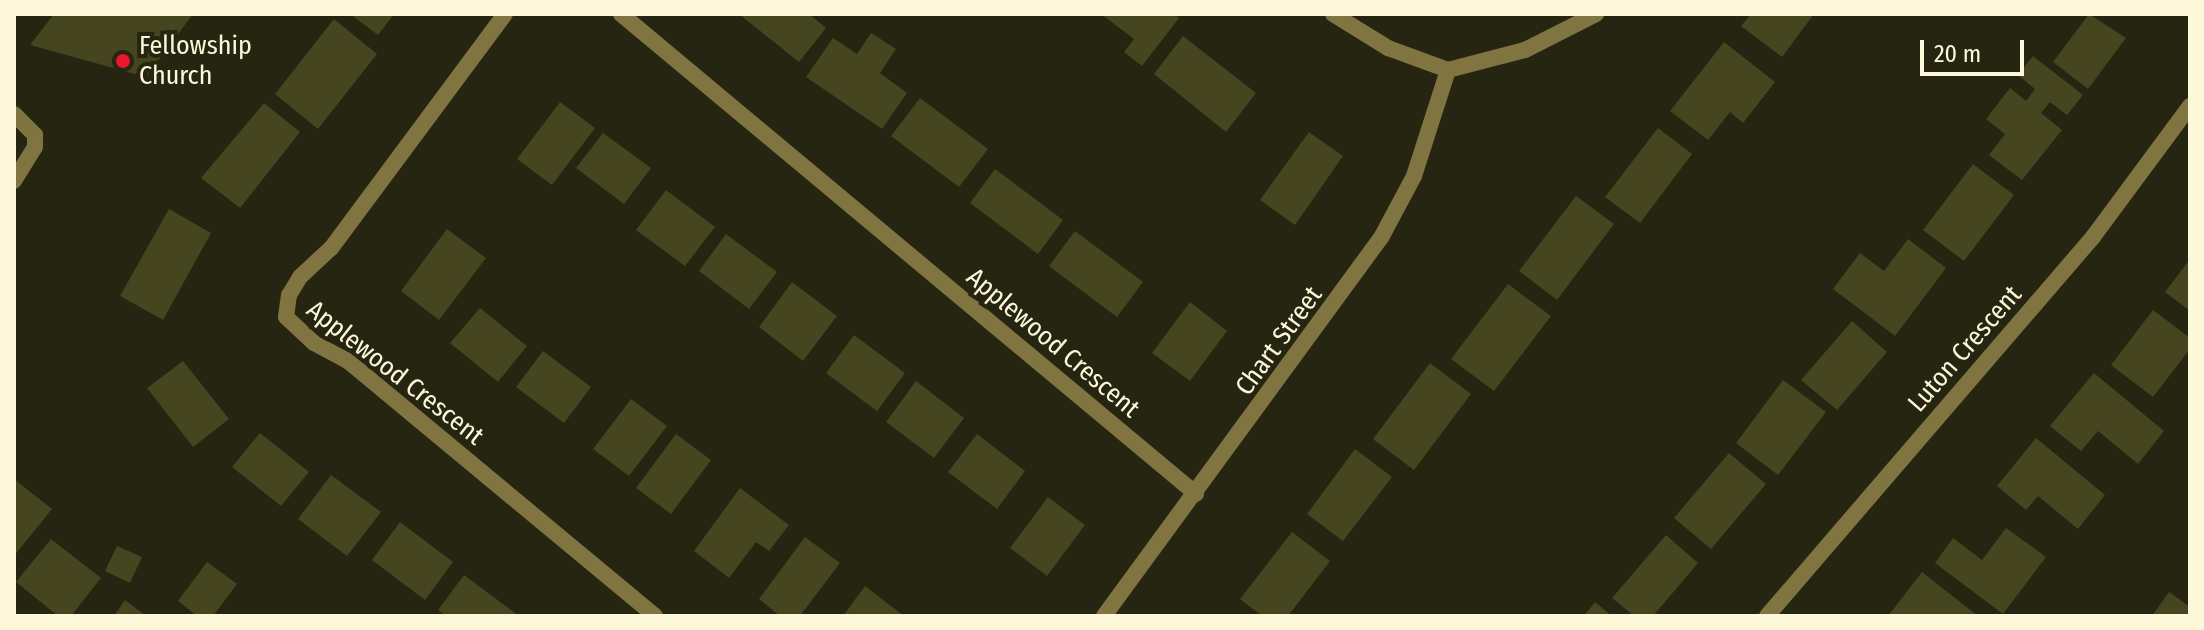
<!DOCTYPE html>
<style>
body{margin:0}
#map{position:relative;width:2204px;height:630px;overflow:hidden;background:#252511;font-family:"Fira Sans Condensed",sans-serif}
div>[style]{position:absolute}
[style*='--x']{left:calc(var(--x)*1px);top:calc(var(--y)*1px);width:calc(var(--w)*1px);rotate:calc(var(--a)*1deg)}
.building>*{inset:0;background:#45451f}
.lane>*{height:16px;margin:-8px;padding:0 8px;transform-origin:8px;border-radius:8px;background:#807541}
.street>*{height:16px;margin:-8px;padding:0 8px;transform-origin:8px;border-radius:8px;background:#807541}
.dots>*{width:22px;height:22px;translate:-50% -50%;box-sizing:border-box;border:4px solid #252511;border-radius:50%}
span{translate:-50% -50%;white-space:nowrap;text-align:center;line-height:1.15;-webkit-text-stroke:8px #252511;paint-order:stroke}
.poi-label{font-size:26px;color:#fcf8d9}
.left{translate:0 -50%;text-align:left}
.street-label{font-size:26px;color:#fcf8d9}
.frame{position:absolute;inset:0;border:16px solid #fcf8d9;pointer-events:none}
.scale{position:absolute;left:1920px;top:40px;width:104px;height:36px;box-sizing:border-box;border:4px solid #fcf8d9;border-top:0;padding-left:10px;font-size:24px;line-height:28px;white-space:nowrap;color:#fcf8d9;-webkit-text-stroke:6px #252511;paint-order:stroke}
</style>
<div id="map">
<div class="building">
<i style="clip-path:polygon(54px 14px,193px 14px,146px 77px,30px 45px)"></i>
<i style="clip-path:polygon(350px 14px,394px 14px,378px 35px)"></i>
<i style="clip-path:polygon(739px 14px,809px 14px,826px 28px,799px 62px)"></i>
<i style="clip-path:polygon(1101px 14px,1174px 14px,1179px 18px,1142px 66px,1124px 52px,1134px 39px)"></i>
<i style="clip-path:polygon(1751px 14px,1814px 14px,1782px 57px,1741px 26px)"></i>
<i style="clip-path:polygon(2089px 14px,2126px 38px,2088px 89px,2053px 62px)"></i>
<i style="clip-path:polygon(334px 19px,377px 54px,318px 129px,275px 94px)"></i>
<i style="clip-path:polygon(871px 33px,896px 49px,880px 73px,907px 93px,882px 129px,806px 77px,833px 38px,857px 54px)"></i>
<i style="clip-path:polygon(1183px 36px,1256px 93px,1226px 132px,1154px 74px)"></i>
<i style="clip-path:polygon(1724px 42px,1775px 82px,1743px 123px,1730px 112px,1708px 140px,1670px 111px)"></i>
<i style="clip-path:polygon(2033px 56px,2083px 95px,2067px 115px,2050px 102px,2041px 113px,2062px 130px,2022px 180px,1989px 155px,2005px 134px,1986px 119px,2010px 88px,2026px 101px,2035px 89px,2018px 75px)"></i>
<i style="clip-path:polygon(920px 98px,988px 149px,959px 187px,891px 136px)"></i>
<i style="clip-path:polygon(560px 102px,595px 128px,552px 185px,517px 159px)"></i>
<i style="clip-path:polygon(264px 103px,300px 132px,240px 208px,201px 178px)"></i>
<i style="clip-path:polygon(1658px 128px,1692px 154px,1640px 223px,1605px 197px)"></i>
<i style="clip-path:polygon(1309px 132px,1343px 156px,1295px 225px,1260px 200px)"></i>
<i style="clip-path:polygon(603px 133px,651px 168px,624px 204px,576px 168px)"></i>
<i style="clip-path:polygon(1973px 164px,2014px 195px,1964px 261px,1923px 230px)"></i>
<i style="clip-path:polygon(995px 169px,1063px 220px,1038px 254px,970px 203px)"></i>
<i style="clip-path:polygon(666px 190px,715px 227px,685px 266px,636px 230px)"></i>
<i style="clip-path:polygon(1576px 196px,1614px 224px,1557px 300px,1519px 271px)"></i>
<i style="clip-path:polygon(169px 209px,211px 233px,163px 320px,120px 296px)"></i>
<i style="clip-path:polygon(447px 229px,486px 258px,439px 320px,401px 291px)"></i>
<i style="clip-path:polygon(1075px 231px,1143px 282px,1117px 317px,1049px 266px)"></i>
<i style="clip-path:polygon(726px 234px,777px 272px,749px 309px,699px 271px)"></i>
<i style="clip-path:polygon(1908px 239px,1946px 268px,1895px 336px,1833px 289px,1860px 253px,1884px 271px)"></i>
<i style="clip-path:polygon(2190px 259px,2190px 311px,2165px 292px)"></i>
<i style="clip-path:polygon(792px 282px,837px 316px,803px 361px,759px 327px)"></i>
<i style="clip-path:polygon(1508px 284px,1551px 316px,1494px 391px,1451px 359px)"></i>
<i style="clip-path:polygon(1190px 302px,1227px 331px,1190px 381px,1152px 353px)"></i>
<i style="clip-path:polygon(480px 308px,527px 346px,498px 382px,450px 343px)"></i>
<i style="clip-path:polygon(2153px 310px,2190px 338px,2190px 349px,2153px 397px,2111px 365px)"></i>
<i style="clip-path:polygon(1852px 321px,1887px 352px,1837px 410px,1801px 380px)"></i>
<i style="clip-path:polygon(854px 335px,905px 373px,877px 411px,826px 373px)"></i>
<i style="clip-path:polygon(543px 351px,591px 387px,564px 423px,516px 387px)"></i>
<i style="clip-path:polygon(183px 361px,229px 419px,193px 447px,147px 388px)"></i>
<i style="clip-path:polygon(1430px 363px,1471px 394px,1414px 470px,1373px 439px)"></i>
<i style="clip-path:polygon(2094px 373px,2164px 431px,2138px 464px,2098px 431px,2081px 451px,2050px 426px)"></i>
<i style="clip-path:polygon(1783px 380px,1826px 412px,1778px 475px,1736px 443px)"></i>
<i style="clip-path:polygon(916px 381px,964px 418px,934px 458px,886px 422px)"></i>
<i style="clip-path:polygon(631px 399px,667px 426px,629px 476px,593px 449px)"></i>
<i style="clip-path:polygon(260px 433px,309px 472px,281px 506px,232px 467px)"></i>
<i style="clip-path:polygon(676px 434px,711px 460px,671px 514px,636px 488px)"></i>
<i style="clip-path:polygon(977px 434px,1025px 471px,997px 509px,948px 472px)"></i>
<i style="clip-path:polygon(2036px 438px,2105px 495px,2078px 529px,2038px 496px,2026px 510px,1997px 486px)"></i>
<i style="clip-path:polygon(1355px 449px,1392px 477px,1343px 541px,1307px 514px)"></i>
<i style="clip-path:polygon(1729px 453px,1766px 484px,1711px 549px,1674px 518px)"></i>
<i style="clip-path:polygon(331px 475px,381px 512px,347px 556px,298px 519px)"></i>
<i style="clip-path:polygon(14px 479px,52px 509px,14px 556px)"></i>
<i style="clip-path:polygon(740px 488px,789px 525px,769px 551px,756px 542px,729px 578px,694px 551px)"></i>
<i style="clip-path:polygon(1048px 497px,1085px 525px,1047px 576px,1010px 548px)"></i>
<i style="clip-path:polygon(400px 522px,453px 562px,425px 600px,372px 560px)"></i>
<i style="clip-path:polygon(2006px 528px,2046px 557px,2003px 614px,1935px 563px,1953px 538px,1982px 560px)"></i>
<i style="clip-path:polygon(1292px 532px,1330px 561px,1288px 616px,1262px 616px,1240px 599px)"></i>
<i style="clip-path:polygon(1666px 535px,1698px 563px,1653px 616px,1634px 616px,1612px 598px)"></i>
<i style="clip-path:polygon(805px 537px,840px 563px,800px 616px,780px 616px,759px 599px)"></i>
<i style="clip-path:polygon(51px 539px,101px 578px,71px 616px,58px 616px,16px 582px)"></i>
<i style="clip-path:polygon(117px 546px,142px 557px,130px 583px,105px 571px)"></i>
<i style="clip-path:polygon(207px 562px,237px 584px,213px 616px,197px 616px,178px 601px)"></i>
<i style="clip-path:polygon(1922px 572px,1978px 616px,1888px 616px)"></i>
<i style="clip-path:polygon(464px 575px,515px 613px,513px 616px,446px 616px,438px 610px)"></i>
<i style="clip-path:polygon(865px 586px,904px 616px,843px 616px)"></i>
<i style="clip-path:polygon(2169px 592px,2190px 607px,2190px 616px,2152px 616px)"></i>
<i style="clip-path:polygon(125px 600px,146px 616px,114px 616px)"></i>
<i style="clip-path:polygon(1595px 602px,1612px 616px,1584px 616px)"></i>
</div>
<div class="lane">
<i style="--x:14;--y:114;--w:30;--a:45"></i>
<i style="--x:35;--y:135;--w:12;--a:90"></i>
<i style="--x:35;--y:147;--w:40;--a:122"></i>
</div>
<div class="street">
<i style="--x:505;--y:14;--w:292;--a:126.6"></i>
<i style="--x:331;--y:248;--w:42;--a:136.9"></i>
<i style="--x:300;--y:277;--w:21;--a:121"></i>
<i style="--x:289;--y:295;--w:22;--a:98"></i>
<i style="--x:286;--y:317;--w:38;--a:43"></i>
<i style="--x:314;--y:343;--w:38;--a:28"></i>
<i style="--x:348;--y:361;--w:399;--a:39.7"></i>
<i style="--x:621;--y:14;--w:749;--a:39.85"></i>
<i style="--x:1333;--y:14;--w:65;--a:31.7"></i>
<i style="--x:1388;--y:48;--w:64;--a:20.1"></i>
<i style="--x:1448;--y:70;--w:80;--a:-14.6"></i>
<i style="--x:1525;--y:50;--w:80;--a:-26.9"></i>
<i style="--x:1104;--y:616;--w:471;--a:-53.8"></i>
<i style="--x:1382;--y:236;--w:68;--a:-61.9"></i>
<i style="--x:1414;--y:176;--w:111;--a:-72.2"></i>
<i style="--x:1767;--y:616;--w:500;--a:-49.3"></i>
<i style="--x:2093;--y:237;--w:163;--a:-53.5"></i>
</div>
<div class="dots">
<i style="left:123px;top:61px;background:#eb162d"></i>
</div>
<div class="poi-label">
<span class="left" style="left:139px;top:61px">Fellowship<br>Church</span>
</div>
<div class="street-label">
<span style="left:1279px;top:341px;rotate:-54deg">Chart Street</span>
<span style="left:1053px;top:343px;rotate:40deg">Applewood Crescent</span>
<span style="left:1965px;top:349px;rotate:-49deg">Luton Crescent</span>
<span style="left:395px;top:373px;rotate:38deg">Applewood Crescent</span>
</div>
<div class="frame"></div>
<div class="scale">20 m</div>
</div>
